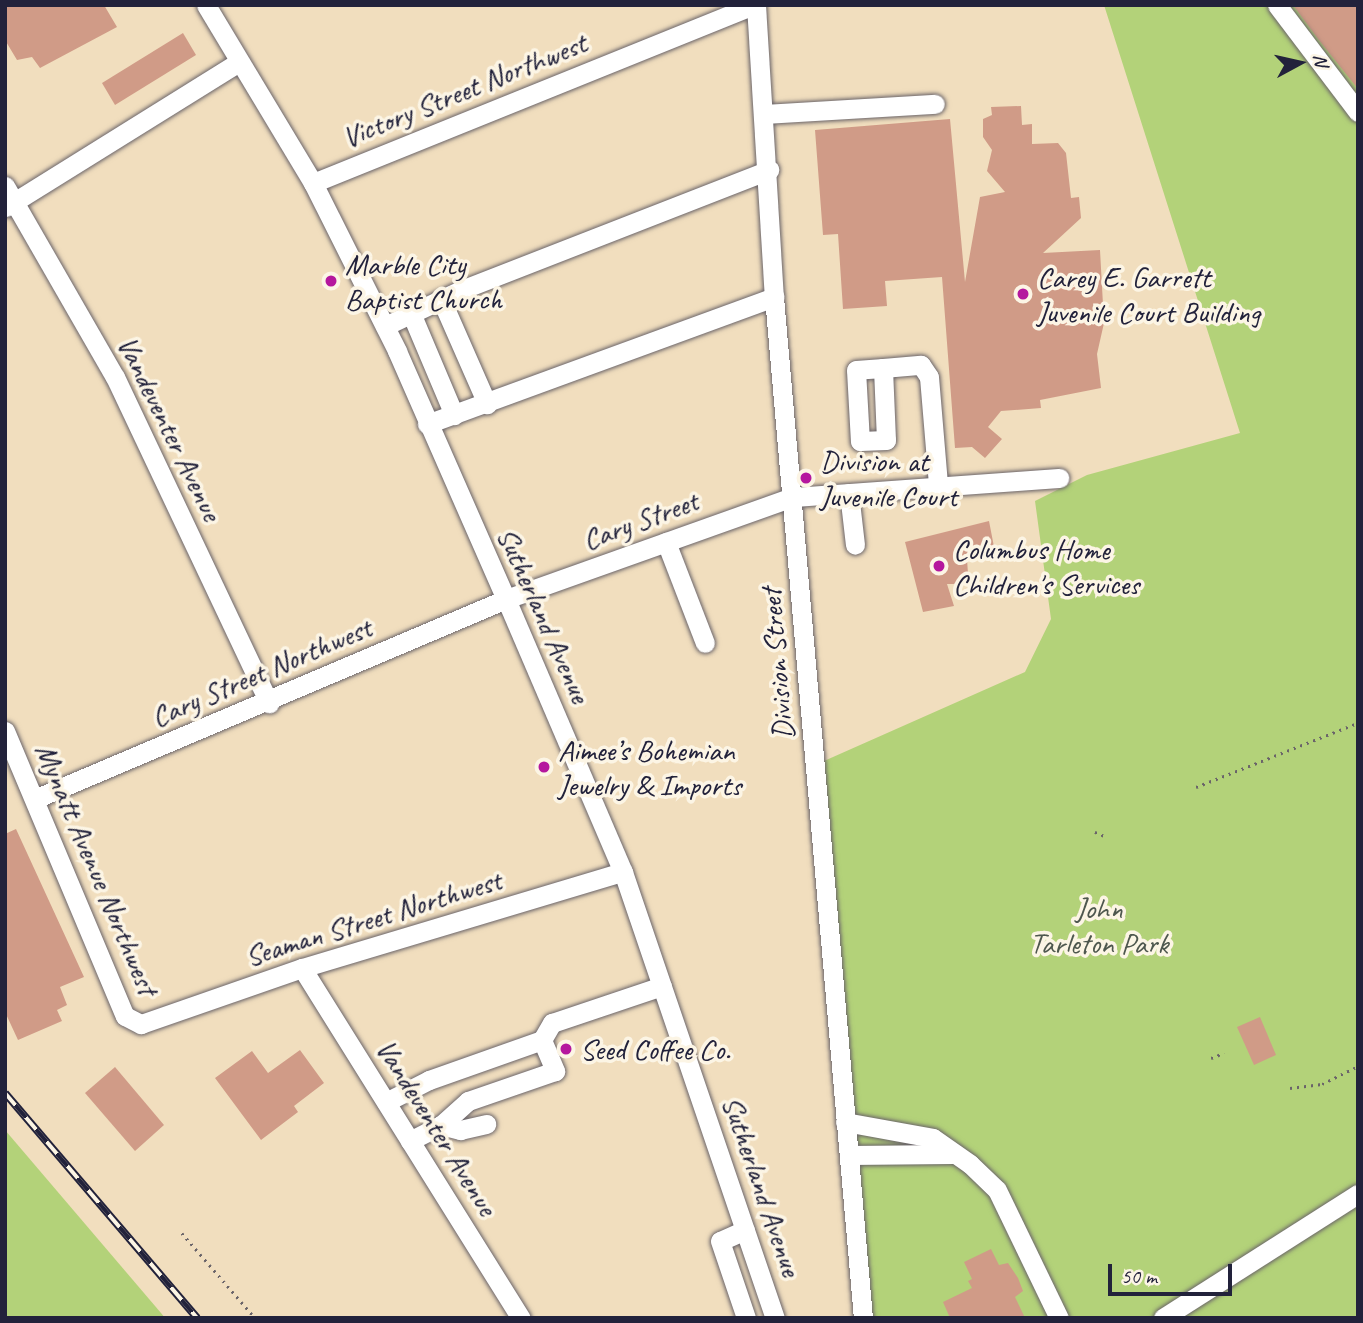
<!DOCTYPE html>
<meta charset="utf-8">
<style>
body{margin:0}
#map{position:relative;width:1363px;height:1323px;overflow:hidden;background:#f1debe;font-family:Caveat,sans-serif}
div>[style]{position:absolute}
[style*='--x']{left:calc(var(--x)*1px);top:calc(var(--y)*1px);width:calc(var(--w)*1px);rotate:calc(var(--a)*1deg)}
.green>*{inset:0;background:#b3d279}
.building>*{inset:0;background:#d09b87}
.path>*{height:2.5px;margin-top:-1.25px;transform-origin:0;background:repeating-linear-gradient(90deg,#6a6469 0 2px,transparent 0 7px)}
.roads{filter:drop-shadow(0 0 2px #6a6469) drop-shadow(0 0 2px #6a6469)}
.minor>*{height:19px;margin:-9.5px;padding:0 9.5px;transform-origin:9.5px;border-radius:9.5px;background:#fff}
.rail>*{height:8px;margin-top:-4px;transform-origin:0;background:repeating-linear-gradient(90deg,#fcf5e5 0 16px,#22223b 0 32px);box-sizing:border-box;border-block:2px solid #22223b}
.dots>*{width:19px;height:19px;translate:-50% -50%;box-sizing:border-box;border:4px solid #fcf5e5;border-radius:50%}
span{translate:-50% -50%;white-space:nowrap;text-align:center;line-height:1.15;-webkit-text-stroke:7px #fcf5e5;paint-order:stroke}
.street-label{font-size:30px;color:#22223b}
.poi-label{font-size:30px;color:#22223b}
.left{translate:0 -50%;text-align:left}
.park-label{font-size:30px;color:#4e574e}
.frame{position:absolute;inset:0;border:7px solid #22223b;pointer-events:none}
.north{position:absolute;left:1265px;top:28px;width:70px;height:70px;-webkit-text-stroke:5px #fcf5e5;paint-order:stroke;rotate:82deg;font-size:19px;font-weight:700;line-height:28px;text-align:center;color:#22223b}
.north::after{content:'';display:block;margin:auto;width:24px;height:32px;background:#22223b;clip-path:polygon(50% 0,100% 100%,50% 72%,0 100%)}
.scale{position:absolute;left:1108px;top:1264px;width:124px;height:32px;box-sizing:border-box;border:4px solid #22223b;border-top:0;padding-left:9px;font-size:21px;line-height:24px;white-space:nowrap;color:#22223b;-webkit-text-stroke:5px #fcf5e5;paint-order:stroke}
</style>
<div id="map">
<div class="green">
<i style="clip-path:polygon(1104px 5px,1358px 5px,1358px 1318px,871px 1318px,824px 761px,1025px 672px,1051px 619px,1035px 501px,1087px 475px,1240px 433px)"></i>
<i style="clip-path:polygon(5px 1130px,161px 1313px,165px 1318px,5px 1318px)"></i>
</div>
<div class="building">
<i style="clip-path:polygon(5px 5px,104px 5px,117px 27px,40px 68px,32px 57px,17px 60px,5px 40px)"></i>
<i style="clip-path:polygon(1293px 5px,1358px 5px,1358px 89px,1318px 39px)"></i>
<i style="clip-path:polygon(183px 33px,196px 55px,115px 105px,102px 83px)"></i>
<i style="clip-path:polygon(1021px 106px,1022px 125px,1032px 124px,1032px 144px,1058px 143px,1066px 153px,1071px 198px,1079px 197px,1081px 218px,1043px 253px,1100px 250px,1104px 323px,1097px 354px,1101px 388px,1040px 400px,1041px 408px,1001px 411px,988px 427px,1002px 439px,985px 458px,972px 447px,955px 448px,942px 277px,885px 281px,887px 306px,843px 309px,838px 234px,823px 235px,815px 130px,950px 119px,965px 282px,980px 197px,1005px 192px,987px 171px,992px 150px,983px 137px,983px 119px,992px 115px,991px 107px)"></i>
<i style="clip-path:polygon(989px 521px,995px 552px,967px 559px,968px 574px,960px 584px,947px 584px,954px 606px,923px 612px,905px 542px)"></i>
<i style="clip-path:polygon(16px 829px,84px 977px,60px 987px,67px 1005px,57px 1010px,62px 1021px,18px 1040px,5px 1012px,5px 834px)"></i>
<i style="clip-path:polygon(1260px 1017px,1276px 1055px,1254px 1065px,1237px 1027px)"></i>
<i style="clip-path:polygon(300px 1050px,324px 1083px,294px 1106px,298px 1112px,261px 1140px,215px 1078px,252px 1051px,268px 1073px)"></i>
<i style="clip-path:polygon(115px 1067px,164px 1125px,135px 1151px,85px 1093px)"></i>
<i style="clip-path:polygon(991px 1249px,999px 1265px,1008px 1263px,1018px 1278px,1023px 1291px,1015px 1297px,1025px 1318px,950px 1318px,943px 1302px,972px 1288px,968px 1281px,972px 1279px,964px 1262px)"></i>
</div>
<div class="path">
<i style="--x:1358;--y:697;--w:23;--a:90"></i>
<i style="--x:1196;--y:787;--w:174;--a:-21.6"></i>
<i style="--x:1095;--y:832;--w:13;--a:23"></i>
<i style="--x:1211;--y:1058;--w:14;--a:-21"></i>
<i style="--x:1290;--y:1088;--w:32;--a:-7"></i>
<i style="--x:1322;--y:1084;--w:40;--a:-26.6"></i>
<i style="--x:182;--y:1233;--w:112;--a:49.3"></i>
</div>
<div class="roads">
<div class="minor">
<i style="--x:206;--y:5;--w:208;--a:59"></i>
<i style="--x:313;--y:183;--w:188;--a:63.4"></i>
<i style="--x:397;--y:351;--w:271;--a:66.3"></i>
<i style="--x:506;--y:599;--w:297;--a:66.8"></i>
<i style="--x:623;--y:872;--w:471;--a:71.2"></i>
<i style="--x:756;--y:5;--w:293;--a:86.5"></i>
<i style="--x:774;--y:297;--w:1025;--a:85.02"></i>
<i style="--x:1277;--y:5;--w:134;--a:52.9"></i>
<i style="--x:765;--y:114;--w:170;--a:-3.4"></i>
<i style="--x:313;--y:183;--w:476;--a:-22"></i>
<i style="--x:5;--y:186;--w:220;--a:60.1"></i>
<i style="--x:115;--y:377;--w:361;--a:64.7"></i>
<i style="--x:6;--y:207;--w:274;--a:-31.9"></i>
<i style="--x:441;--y:299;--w:115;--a:66.3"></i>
<i style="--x:411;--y:313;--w:111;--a:67.1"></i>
<i style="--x:385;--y:326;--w:84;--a:-25.3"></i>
<i style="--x:461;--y:290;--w:331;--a:-21.3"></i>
<i style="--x:883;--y:368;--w:27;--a:176"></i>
<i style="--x:856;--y:370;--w:71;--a:86.8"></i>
<i style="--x:860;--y:441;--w:26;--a:-2"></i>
<i style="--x:886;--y:440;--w:72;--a:-92.4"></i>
<i style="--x:883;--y:368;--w:38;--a:-5"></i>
<i style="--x:921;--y:365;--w:14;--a:56"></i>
<i style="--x:929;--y:377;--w:107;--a:85.2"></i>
<i style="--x:427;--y:424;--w:370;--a:-20.1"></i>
<i style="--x:849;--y:493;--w:52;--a:83.4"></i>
<i style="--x:666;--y:542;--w:108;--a:68.9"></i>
<i style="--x:5;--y:731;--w:309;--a:67.2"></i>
<i style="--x:125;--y:1016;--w:18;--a:27"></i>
<i style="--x:141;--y:1024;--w:170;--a:-19.2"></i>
<i style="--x:302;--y:968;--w:335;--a:-16.7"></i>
<i style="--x:37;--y:798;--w:509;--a:-22.99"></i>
<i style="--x:506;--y:599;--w:305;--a:-19.6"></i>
<i style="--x:793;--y:497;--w:267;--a:-4.1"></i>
<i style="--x:302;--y:968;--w:413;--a:58"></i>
<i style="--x:542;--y:1040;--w:20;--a:-60"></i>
<i style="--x:552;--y:1023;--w:116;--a:-18.6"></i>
<i style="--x:386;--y:1102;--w:48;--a:-27.1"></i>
<i style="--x:429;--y:1080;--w:120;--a:-19.5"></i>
<i style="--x:542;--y:1040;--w:34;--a:67"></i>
<i style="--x:555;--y:1071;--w:92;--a:161"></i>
<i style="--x:468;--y:1101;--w:36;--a:138"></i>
<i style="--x:441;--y:1125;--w:35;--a:153"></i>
<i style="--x:845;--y:1122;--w:89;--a:10.3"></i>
<i style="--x:933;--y:1138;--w:45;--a:35.1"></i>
<i style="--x:970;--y:1164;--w:37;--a:44"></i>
<i style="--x:997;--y:1190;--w:142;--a:64.2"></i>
<i style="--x:441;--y:1125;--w:20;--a:15"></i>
<i style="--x:460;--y:1130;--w:27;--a:-13"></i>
<i style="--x:849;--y:1155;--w:103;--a:-0.6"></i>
<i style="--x:745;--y:1230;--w:27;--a:156"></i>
<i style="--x:720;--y:1241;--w:81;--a:71.3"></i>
<i style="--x:1163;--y:1318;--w:231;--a:-32.5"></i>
</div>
</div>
<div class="rail">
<i style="--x:5;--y:1093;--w:296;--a:49.5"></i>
</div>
<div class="dots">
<i style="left:331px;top:281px;background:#b5179e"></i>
<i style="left:1023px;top:294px;background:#b5179e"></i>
<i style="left:806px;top:478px;background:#b5179e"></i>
<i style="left:939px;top:566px;background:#b5179e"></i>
<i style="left:544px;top:767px;background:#b5179e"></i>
<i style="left:566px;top:1049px;background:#b5179e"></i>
</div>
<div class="street-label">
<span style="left:464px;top:90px;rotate:-22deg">Victory Street Northwest</span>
<span style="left:170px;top:428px;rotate:64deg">Vandeventer Avenue</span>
<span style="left:640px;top:520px;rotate:-20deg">Cary Street</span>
<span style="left:544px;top:615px;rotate:66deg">Sutherland Avenue</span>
<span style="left:777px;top:664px;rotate:-95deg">Division Street</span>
<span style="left:261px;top:672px;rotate:-23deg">Cary Street Northwest</span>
<span style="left:97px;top:869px;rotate:67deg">Mynatt Avenue Northwest</span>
<span style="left:373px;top:918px;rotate:-17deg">Seaman Street Northwest</span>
<span style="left:437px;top:1127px;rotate:58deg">Vandeventer Avenue</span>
<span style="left:762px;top:1186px;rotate:71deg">Sutherland Avenue</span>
</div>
<div class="poi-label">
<span class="left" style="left:345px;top:281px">Marble City<br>Baptist Church</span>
<span class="left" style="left:1037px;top:294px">Carey E. Garrett<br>Juvenile Court Building</span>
<span class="left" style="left:820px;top:478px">Division at<br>Juvenile Court</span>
<span class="left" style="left:953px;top:566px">Columbus Home<br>Children's Services</span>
<span class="left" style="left:558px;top:767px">Aimee’s Bohemian<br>Jewelry &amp; Imports</span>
<span class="left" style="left:580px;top:1049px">Seed Coffee Co.</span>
</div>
<div class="park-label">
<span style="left:1099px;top:925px">John<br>Tarleton Park</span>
</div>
<div class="frame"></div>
<div class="north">N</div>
<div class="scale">50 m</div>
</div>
